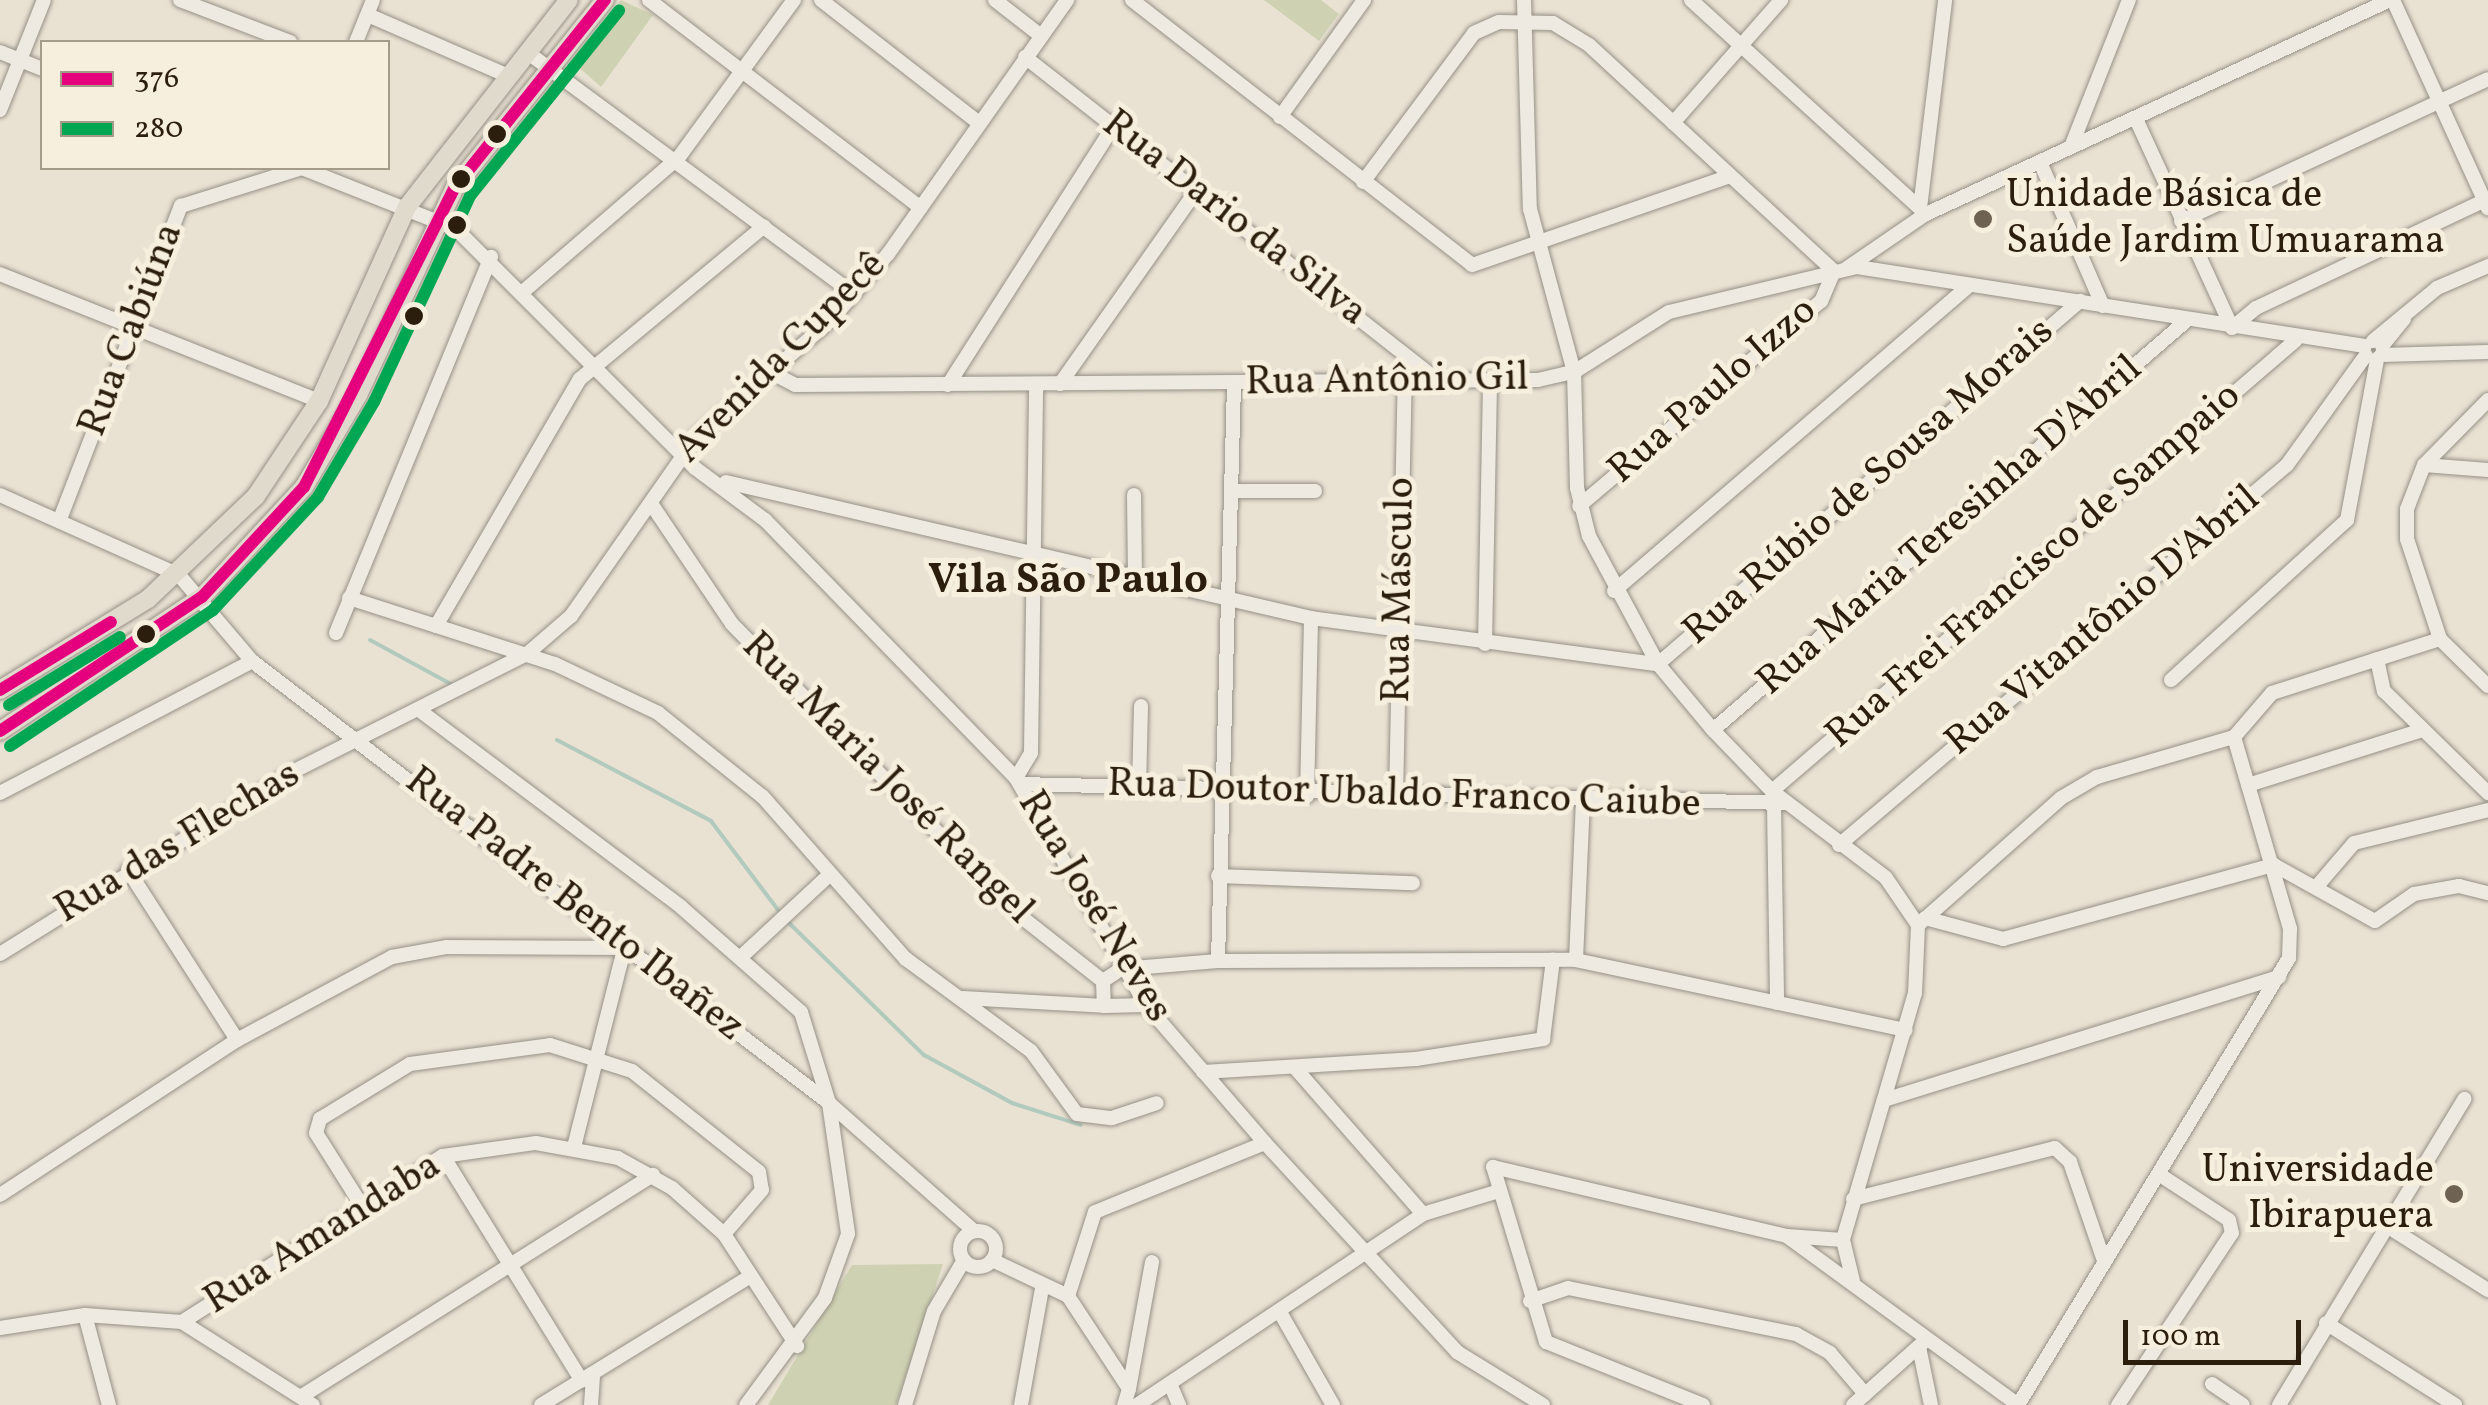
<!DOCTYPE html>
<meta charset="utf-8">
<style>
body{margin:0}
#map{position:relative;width:2488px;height:1405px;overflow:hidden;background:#e9e2d3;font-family:Vollkorn,serif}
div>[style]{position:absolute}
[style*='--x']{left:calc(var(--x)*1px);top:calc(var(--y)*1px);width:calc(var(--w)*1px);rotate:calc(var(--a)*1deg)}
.green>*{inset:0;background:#cfd2b2}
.stream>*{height:4px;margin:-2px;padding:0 2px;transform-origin:2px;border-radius:2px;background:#b2cabe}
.roads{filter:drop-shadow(0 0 2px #969186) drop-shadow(0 0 2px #969186)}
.minor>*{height:14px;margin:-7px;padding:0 7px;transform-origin:7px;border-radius:7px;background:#eeeae2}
.minor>.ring{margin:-7px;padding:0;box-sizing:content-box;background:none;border:14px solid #eeeae2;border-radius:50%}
.major>*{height:18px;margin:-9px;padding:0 9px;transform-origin:9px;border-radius:9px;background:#e0dacd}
.bus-1>*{height:12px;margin:-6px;padding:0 6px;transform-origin:6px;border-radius:6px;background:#e5007d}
.bus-2>*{height:12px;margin:-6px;padding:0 6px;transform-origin:6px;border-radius:6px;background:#00a651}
.dots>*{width:28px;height:28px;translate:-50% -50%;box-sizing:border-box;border:5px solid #f7efdd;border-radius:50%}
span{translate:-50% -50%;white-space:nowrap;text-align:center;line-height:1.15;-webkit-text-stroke:10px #f7efdd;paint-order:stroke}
.poi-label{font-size:40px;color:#2b1e0c}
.left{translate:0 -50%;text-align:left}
.right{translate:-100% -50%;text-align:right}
.street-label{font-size:40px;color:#2b1e0c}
.neighbourhood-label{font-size:42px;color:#2b1e0c;font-weight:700}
.legend{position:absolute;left:40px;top:40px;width:350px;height:130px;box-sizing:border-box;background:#f7efdd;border:2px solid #a59b89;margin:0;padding:12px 18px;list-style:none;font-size:30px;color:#2b1e0c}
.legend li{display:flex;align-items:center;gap:20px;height:50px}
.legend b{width:50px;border:2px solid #a59b89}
.scale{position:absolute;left:2123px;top:1320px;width:178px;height:45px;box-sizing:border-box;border:5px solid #2b1e0c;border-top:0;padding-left:12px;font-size:30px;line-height:35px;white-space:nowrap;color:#2b1e0c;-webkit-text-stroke:8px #f7efdd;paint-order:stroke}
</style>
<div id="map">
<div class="green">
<i style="clip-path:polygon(621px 0,653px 15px,601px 87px,574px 63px)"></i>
<i style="clip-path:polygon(1264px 0,1321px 0,1339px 14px,1319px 41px)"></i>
<i style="clip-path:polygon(943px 1264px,896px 1405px,768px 1405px,852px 1265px)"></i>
</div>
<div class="stream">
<i style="--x:370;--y:640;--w:92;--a:28.5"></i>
<i style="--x:557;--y:740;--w:174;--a:27.7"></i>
<i style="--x:711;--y:821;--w:116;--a:53"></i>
<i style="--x:787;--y:921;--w:192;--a:44.4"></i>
<i style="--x:924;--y:1055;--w:100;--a:28.6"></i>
<i style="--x:1012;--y:1103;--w:72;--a:17.7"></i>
</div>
<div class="roads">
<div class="minor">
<i style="--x:180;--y:0;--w:118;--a:20.9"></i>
<i style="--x:649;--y:0;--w:342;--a:37.4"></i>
<i style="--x:821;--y:0;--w:200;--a:37.9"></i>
<i style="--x:995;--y:0;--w:58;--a:38"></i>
<i style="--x:1132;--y:0;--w:431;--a:37.9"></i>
<i style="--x:1472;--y:265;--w:271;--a:-19"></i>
<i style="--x:1524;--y:0;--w:209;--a:88.4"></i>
<i style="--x:1530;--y:209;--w:169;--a:74.9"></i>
<i style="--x:1574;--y:372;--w:116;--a:88.5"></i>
<i style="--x:1577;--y:488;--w:49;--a:76"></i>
<i style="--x:1589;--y:536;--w:145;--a:61.7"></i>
<i style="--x:1658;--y:664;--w:86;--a:50.2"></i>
<i style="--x:1713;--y:730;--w:85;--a:46"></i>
<i style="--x:1772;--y:791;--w:143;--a:37.3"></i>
<i style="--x:1886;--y:878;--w:57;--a:55.8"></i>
<i style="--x:1918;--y:925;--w:68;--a:92.5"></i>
<i style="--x:1915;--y:993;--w:257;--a:106.3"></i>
<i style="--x:1843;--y:1240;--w:42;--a:76.3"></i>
<i style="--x:1691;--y:0;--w:318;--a:42.3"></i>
<i style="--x:2393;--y:0;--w:229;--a:65.5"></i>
<i style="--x:368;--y:15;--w:153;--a:23.5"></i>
<i style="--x:356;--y:42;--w:45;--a:-68"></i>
<i style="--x:0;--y:52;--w:45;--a:22"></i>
<i style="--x:527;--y:52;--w:407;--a:36.5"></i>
<i style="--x:1025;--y:57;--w:529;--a:38.08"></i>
<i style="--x:0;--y:110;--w:118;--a:-68.2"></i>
<i style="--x:1280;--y:117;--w:144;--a:-54.3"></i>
<i style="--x:2136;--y:119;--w:230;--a:65.3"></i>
<i style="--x:2232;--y:328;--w:31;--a:-40"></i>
<i style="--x:2256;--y:308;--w:256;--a:-25.2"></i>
<i style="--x:1673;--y:123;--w:164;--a:-48.7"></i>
<i style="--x:2071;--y:147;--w:158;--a:-68.5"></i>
<i style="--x:2040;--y:162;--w:157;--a:66.4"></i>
<i style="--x:302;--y:168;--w:166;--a:21.6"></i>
<i style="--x:456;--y:229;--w:338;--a:45"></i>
<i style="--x:695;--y:468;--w:87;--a:36.6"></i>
<i style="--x:765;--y:520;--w:360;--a:45.8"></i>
<i style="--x:1016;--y:778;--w:262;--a:60.2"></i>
<i style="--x:1146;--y:1005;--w:182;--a:49.2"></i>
<i style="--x:1265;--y:1143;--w:284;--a:47.4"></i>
<i style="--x:1457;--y:1352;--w:101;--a:31.6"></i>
<i style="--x:1363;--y:182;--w:186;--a:-53.3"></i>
<i style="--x:1474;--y:33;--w:27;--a:-24"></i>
<i style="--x:1499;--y:22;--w:54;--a:1.1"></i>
<i style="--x:1553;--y:23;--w:42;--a:31.4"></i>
<i style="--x:1589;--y:45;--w:333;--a:42.7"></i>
<i style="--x:1834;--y:271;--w:33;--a:113"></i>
<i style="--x:1821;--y:301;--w:317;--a:139.7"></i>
<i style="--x:1920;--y:208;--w:209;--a:-83.1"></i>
<i style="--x:2181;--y:221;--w:338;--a:-24.8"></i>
<i style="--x:1847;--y:268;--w:96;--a:-34.4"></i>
<i style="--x:1926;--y:214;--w:511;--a:-24.76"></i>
<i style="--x:0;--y:274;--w:343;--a:21.7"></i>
<i style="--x:525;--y:290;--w:203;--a:-40.8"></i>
<i style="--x:679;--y:157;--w:195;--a:-53.8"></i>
<i style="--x:2373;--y:341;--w:83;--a:-39.6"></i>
<i style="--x:2437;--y:288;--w:56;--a:-23.3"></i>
<i style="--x:2382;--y:346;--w:35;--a:-51"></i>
<i style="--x:2381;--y:355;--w:107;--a:-1.6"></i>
<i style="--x:770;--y:372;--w:28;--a:27"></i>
<i style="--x:795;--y:385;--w:743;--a:-0.39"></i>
<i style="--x:1538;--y:380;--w:37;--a:-13"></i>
<i style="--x:1574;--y:372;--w:112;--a:-32.3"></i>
<i style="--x:1669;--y:312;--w:193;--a:-13.5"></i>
<i style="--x:1857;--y:267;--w:514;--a:8.84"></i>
<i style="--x:1060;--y:384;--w:237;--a:-54.8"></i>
<i style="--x:948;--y:385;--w:310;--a:-57.4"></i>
<i style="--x:2488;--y:400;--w:91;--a:134.6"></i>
<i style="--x:2424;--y:465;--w:47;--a:111.1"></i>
<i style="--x:2407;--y:509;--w:30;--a:90"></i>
<i style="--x:2407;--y:539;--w:105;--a:71.7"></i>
<i style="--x:2440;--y:639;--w:67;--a:44.4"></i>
<i style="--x:2424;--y:465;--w:64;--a:4.5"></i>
<i style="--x:726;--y:482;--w:601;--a:13.09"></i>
<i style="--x:1311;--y:618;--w:350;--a:7.6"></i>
<i style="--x:1658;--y:664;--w:557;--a:-40.7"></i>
<i style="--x:1231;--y:491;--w:84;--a:0"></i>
<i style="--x:0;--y:495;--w:196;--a:24.1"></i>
<i style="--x:179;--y:575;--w:113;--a:49.7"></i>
<i style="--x:252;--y:661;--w:727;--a:37.45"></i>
<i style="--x:829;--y:1103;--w:193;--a:41.4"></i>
<i style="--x:1134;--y:495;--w:84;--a:89.3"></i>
<i style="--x:652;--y:505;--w:143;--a:56.1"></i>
<i style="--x:732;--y:624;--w:409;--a:45.4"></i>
<i style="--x:1019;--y:915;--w:107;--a:38.2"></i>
<i style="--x:1103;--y:981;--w:25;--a:88"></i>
<i style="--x:1104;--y:1006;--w:42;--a:-1.4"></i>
<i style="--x:60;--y:519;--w:336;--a:-68.9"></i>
<i style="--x:181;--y:206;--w:127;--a:-17.4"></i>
<i style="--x:1614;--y:591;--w:469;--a:-40.7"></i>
<i style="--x:349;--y:598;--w:216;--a:17.8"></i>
<i style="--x:555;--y:664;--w:114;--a:25.4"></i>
<i style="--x:658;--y:713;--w:134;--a:38.7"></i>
<i style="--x:763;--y:797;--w:216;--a:48.6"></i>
<i style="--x:906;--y:959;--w:155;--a:36.4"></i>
<i style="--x:1031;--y:1051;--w:78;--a:53.9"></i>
<i style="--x:1077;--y:1114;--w:35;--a:7"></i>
<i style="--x:1112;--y:1118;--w:47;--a:-18.4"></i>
<i style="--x:436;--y:626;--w:286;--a:-59.8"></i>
<i style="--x:580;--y:379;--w:239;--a:-39.7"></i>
<i style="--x:336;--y:633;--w:407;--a:-67.6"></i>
<i style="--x:1485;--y:644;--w:263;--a:-88.9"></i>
<i style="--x:2377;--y:659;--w:33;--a:78"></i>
<i style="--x:2384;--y:691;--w:146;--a:44.4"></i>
<i style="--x:2171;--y:680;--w:238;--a:-42.3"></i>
<i style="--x:2347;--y:520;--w:164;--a:-79.4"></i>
<i style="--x:419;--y:710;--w:328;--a:36.9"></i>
<i style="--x:681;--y:907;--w:159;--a:41.2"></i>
<i style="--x:801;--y:1012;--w:95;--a:72.9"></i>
<i style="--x:829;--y:1103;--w:132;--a:81.7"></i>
<i style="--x:848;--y:1234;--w:68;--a:109.8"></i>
<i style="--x:825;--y:1298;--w:133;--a:126.4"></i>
<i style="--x:1713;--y:730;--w:625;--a:-40.85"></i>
<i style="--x:2234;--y:737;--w:58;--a:-49.2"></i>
<i style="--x:2272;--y:693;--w:176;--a:-17.8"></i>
<i style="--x:1016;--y:778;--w:29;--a:-59"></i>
<i style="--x:1031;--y:753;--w:369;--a:-89.2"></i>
<i style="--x:1020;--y:784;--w:767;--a:1.42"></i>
<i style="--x:2248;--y:785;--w:182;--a:-17.5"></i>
<i style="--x:1139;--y:788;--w:82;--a:-88.6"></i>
<i style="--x:1772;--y:791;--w:691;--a:-40.72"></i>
<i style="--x:0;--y:793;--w:284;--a:-27.6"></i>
<i style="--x:1307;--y:796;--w:178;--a:-88.7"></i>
<i style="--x:1396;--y:797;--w:413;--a:-88.8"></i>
<i style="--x:1774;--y:805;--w:198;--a:89.1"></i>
<i style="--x:1839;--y:845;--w:587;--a:-40.31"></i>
<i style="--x:2287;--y:465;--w:135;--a:-54.3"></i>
<i style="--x:128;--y:870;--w:202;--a:57.3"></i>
<i style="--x:1218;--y:876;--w:195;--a:2.1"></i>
<i style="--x:2318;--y:885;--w:55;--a:-49.4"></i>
<i style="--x:2354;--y:843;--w:138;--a:-13.8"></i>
<i style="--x:1925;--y:918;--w:81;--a:15.1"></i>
<i style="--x:2003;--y:939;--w:281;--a:-15.3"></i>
<i style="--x:2274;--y:865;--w:115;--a:29"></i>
<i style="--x:2375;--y:921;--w:47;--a:-34.7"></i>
<i style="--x:2414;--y:894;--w:46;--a:-10.1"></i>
<i style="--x:2459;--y:886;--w:30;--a:14"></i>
<i style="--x:1918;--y:925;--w:191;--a:-41.6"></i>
<i style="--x:2061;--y:798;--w:42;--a:-30.3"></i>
<i style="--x:2097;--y:777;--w:143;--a:-16.3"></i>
<i style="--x:2234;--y:737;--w:200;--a:73.7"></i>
<i style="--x:2290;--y:929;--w:29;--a:92"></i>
<i style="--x:2289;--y:958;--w:523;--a:121.23"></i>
<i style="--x:0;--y:954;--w:344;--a:-31.9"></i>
<i style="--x:292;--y:772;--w:263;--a:-26.7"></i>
<i style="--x:527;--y:654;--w:58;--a:-40.8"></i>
<i style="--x:571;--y:616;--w:220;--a:-55"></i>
<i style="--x:697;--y:436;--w:179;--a:-40.9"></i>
<i style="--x:832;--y:319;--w:86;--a:-49.3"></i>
<i style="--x:888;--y:254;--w:311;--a:-54.8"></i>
<i style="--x:742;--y:956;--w:117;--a:-42.9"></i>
<i style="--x:1576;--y:960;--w:159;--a:-87.5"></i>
<i style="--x:1218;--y:961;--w:578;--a:-88.41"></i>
<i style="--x:1103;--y:981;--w:22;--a:-34"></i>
<i style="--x:1121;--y:969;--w:97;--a:-4.7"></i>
<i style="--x:1218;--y:961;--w:358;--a:-0.2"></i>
<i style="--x:1576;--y:960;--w:337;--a:12"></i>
<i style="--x:963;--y:998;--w:141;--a:3.2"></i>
<i style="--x:1296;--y:1069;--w:193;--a:48.8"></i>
<i style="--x:1203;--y:1072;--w:213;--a:-3.5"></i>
<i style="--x:1416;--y:1059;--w:129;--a:-8.9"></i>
<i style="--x:1543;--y:1039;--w:80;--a:-82.8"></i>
<i style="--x:1884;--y:1100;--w:414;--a:-17.3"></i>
<i style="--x:574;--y:1147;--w:203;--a:-75.8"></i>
<i style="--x:443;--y:1156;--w:264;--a:58.3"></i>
<i style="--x:0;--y:1195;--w:283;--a:-33.2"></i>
<i style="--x:237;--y:1040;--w:176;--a:-28.2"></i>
<i style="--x:392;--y:957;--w:56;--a:-10.3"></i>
<i style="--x:447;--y:947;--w:174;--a:0.3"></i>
<i style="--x:1853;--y:1199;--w:208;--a:-14.2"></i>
<i style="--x:2055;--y:1148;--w:21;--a:43"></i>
<i style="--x:2070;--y:1162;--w:102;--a:71"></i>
<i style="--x:362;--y:1206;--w:86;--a:-122.2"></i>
<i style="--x:316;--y:1133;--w:15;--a:-74"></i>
<i style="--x:320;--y:1119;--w:105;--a:-31.4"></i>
<i style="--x:410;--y:1064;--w:141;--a:-7.7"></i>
<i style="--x:550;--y:1045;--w:86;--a:17.6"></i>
<i style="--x:632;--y:1071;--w:162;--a:38.5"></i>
<i style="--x:759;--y:1172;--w:18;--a:81"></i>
<i style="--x:762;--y:1190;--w:58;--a:130.8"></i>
<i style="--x:2387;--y:1226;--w:120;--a:32.4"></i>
<i class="ring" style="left:960px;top:1231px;width:22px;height:22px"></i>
<i style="--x:1788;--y:1237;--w:285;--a:36.1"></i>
<i style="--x:992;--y:1260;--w:84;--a:25.3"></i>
<i style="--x:1068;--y:1296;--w:111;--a:56.7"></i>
<i style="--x:1129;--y:1389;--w:17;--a:107"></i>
<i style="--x:1068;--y:1296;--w:88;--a:-72.2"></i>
<i style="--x:1095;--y:1212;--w:183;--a:-22.1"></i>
<i style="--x:1530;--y:1301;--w:40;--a:-18.9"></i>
<i style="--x:1568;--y:1288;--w:233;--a:11.4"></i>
<i style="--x:1796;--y:1334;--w:39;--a:29"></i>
<i style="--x:1830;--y:1353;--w:54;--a:49.5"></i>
<i style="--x:1281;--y:1314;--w:105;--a:60.3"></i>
<i style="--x:85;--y:1315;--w:93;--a:75.1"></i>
<i style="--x:182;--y:1322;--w:309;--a:-32.5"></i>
<i style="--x:443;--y:1156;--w:94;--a:-8"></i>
<i style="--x:536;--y:1143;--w:83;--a:10.4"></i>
<i style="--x:618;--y:1158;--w:62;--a:29.1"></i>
<i style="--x:672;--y:1188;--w:69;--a:41.5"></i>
<i style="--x:724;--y:1234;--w:134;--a:56.9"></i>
<i style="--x:2326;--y:1323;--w:153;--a:32.4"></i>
<i style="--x:0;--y:1328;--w:86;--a:-8.7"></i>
<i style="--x:85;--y:1315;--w:97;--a:4.1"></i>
<i style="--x:182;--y:1322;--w:155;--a:32.4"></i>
<i style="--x:1919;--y:1347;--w:59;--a:78.3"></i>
<i style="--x:2212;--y:1384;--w:37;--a:34"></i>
<i style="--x:1171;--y:1386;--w:21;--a:67"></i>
<i style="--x:1129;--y:1389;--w:129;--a:-79.7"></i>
<i style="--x:302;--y:1396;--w:415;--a:-32.2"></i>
<i style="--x:541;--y:1405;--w:246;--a:-31.6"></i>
<i style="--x:591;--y:1405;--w:30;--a:-86"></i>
<i style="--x:905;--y:1405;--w:98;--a:-72.9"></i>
<i style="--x:934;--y:1311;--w:59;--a:-59.5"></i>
<i style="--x:1021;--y:1405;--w:119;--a:-79.8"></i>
<i style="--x:1137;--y:1405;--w:344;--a:-33.7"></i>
<i style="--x:1423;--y:1214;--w:79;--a:-16.8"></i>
<i style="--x:1703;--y:1405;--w:169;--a:-158.1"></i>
<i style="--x:1546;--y:1342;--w:183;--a:-106.8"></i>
<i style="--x:1493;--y:1167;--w:302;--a:13.2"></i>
<i style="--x:1787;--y:1236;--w:56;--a:4.1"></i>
<i style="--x:1853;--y:1405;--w:98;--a:-41.7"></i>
<i style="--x:2118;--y:1405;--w:206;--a:-56.5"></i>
<i style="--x:2232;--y:1233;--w:13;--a:-103"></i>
<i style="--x:2229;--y:1220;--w:82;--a:-146.9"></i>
<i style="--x:2279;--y:1405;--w:358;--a:-58.8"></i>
</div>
<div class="major">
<i style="--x:0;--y:690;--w:174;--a:-31.6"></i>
<i style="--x:148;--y:599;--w:149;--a:-43.6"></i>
<i style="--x:256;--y:496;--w:114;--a:-56.4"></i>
<i style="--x:319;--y:401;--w:213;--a:-65.6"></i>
<i style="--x:407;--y:207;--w:263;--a:-52"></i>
<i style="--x:0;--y:731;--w:242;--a:-33.6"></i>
<i style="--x:202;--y:597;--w:150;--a:-47.2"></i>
<i style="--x:304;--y:487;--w:107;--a:-59.6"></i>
<i style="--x:358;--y:395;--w:230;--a:-65"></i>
<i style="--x:455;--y:187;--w:240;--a:-51.3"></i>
</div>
</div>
<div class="bus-1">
<i style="--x:0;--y:690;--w:130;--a:-31.5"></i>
<i style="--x:0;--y:731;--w:242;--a:-33.6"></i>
<i style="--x:202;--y:597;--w:150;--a:-47.2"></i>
<i style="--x:304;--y:487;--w:336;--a:-63.3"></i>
<i style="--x:455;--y:187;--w:240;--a:-51.3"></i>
</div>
<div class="bus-2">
<i style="--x:9;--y:705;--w:130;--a:-31.5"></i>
<i style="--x:10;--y:746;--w:244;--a:-33.8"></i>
<i style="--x:213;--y:610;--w:154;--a:-47.1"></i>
<i style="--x:318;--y:497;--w:110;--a:-59.5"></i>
<i style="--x:374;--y:402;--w:227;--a:-65"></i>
<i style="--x:470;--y:196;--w:238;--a:-51.2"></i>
</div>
<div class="dots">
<i style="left:497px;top:134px;background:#2b1e0c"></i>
<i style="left:461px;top:179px;background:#2b1e0c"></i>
<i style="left:1983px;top:219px;background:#6e6352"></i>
<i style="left:457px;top:225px;background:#2b1e0c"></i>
<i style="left:414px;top:316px;background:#2b1e0c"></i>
<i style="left:146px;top:634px;background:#2b1e0c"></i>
<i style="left:2454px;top:1194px;background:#6e6352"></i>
</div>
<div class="poi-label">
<span class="left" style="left:2006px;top:219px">Unidade Básica de<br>Saúde Jardim Umuarama</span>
<span class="right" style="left:2434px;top:1194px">Universidade<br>Ibirapuera</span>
</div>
<div class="street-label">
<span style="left:1234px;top:219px;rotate:38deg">Rua Dario da Silva</span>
<span style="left:132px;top:330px;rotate:-69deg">Rua Cabiúna</span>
<span style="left:781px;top:358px;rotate:-45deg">Avenida Cupecê</span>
<span style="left:1387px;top:381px;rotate:-1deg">Rua Antônio Gil</span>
<span style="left:1713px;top:391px;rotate:-41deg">Rua Paulo Izzo</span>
<span style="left:1869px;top:482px;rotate:-41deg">Rua Rúbio de Sousa Morais</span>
<span style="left:1950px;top:526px;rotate:-41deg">Rua Maria Teresinha D'Abril</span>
<span style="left:2034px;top:566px;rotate:-41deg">Rua Frei Francisco de Sampaio</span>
<span style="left:1400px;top:590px;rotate:-89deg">Rua Másculo</span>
<span style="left:2103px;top:621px;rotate:-40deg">Rua Vitantônio D'Abril</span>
<span style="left:887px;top:779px;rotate:45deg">Rua Maria José Rangel</span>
<span style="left:1404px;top:795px;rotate:2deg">Rua Doutor Ubaldo Franco Caiube</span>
<span style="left:178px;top:843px;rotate:-31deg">Rua das Flechas</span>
<span style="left:574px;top:905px;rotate:38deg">Rua Padre Bento Ibañez</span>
<span style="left:1094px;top:907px;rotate:59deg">Rua José Neves</span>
<span style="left:323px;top:1234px;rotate:-32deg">Rua Amandaba</span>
</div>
<div class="neighbourhood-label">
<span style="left:1068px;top:582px">Vila São Paulo</span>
</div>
<ul class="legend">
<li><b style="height:12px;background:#e5007d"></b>376</li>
<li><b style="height:12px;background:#00a651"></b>280</li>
</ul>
<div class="scale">100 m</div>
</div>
